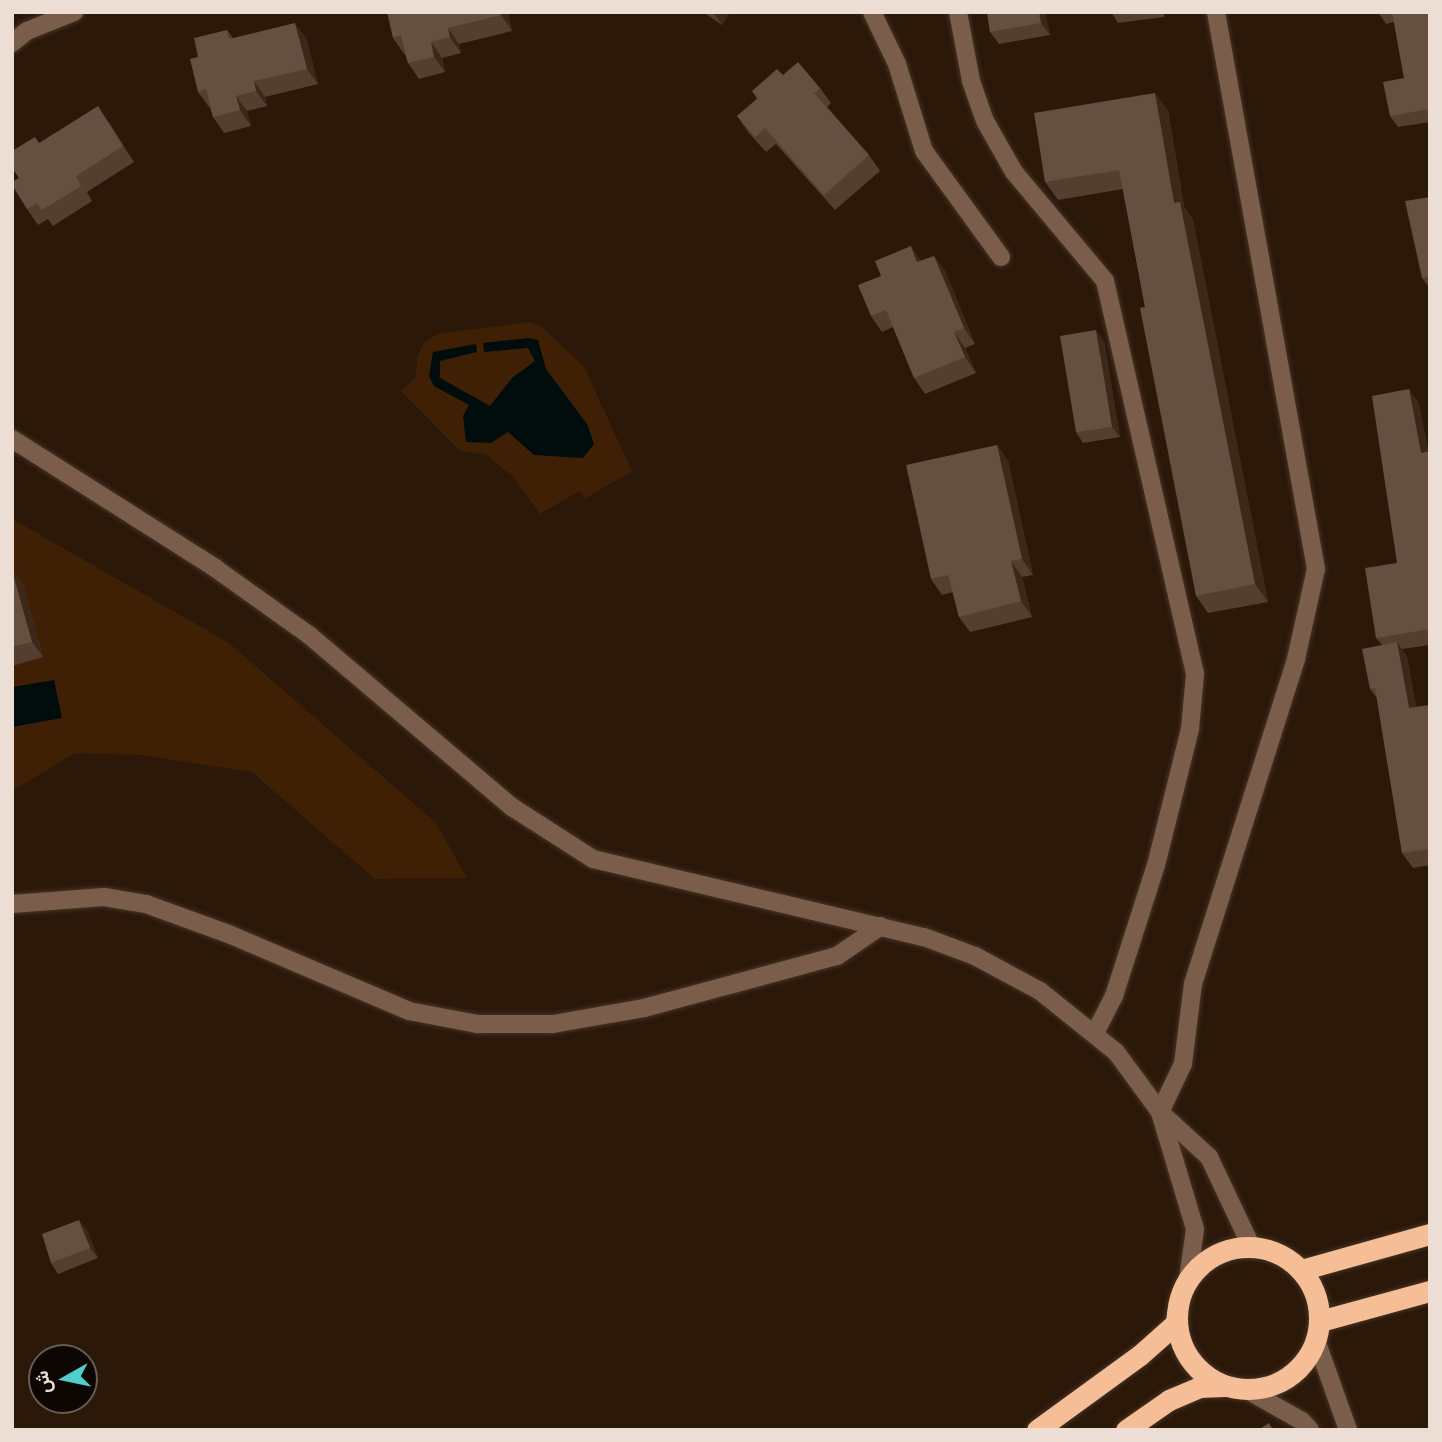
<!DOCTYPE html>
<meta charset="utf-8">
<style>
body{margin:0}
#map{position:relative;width:1442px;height:1442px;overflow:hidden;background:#2b1809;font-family:Spectral,Vazirmatn,serif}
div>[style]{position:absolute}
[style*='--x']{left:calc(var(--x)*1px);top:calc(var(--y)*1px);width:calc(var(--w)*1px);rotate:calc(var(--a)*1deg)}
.green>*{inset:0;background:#402005}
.water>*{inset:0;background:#010c0c}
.roads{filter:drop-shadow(0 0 2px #463426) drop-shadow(0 0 2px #463426)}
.street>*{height:18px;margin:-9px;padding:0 9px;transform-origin:9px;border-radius:9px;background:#7a5e4b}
.highway>*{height:21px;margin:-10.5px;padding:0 10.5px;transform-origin:10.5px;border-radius:10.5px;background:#f5be97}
.highway>.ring{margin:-10.5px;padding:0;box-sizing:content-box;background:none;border:21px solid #f5be97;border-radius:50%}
.wall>*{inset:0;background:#533e2f}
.shaded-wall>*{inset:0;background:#3c2819}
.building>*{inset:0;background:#644f41}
span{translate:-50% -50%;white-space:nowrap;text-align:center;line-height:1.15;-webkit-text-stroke:5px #0d0602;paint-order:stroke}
.frame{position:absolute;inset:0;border:14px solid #ecded5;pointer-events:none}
.north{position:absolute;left:28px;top:1344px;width:70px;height:70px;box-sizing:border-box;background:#0d0602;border:2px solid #665c56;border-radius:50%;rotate:261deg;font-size:19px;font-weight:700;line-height:28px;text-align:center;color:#ecded5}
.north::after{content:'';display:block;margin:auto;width:24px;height:32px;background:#52cdcd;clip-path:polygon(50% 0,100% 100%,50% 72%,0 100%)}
</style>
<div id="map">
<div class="green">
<i style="clip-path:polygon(529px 322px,542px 327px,584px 367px,632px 471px,586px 498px,579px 491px,540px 514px,514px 478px,486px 454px,460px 451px,401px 391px,416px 377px,417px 358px,423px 344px,437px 334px)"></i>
<i style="clip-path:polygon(12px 519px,229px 643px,436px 823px,467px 878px,375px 879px,252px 772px,141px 755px,75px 753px,12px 791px)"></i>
</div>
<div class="water">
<i style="clip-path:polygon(529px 338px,538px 340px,546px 369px,587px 424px,594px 444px,583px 458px,534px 455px,508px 432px,491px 443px,466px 442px,463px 416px,469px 405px,434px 386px,429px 376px,433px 352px,476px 344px,477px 352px,440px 361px,440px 378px,490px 406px,512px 378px,535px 361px,528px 348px,484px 352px,483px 343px)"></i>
<i style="clip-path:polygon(54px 680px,62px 718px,12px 727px,12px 687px)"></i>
</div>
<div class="roads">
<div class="street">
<i style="--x:872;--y:12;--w:58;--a:64.3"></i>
<i style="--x:897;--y:64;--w:91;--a:72.8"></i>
<i style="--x:924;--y:151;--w:131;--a:54"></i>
<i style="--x:958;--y:12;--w:70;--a:79.3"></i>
<i style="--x:971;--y:81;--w:42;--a:70.7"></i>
<i style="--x:985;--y:121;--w:59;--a:60.4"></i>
<i style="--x:1014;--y:172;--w:142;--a:50.1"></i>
<i style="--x:1105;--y:281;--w:403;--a:77.1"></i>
<i style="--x:1195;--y:674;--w:55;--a:95.2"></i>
<i style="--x:1190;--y:729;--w:140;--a:104"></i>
<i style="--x:1156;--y:865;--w:138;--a:107.8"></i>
<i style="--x:1114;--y:996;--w:42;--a:117.2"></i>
<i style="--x:12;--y:43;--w:19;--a:-39"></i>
<i style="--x:27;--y:31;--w:51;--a:-22"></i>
<i style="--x:12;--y:439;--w:241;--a:32.4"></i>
<i style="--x:215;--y:568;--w:115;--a:35.5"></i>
<i style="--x:309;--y:635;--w:266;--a:40.3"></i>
<i style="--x:512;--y:807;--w:96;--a:32.7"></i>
<i style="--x:593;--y:859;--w:340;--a:13.3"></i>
<i style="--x:924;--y:937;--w:54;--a:20.4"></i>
<i style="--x:975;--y:956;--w:74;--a:28.3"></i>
<i style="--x:1040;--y:991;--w:97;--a:38.8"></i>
<i style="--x:1116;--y:1052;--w:74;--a:53.7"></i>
<i style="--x:1160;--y:1112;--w:67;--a:42.6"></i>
<i style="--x:1209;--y:1157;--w:98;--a:64.7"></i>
<i style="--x:12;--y:904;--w:92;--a:-4.4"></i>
<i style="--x:104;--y:897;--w:43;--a:9.5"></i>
<i style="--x:146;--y:904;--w:90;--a:20"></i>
<i style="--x:231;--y:935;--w:194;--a:23.1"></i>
<i style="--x:409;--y:1011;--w:69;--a:10.8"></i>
<i style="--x:477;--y:1024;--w:76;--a:0"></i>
<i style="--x:553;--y:1024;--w:92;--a:-10"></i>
<i style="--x:644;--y:1008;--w:200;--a:-15.1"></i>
<i style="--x:837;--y:956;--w:53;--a:-34.3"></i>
<i style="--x:1188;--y:1279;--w:50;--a:-82"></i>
<i style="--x:1195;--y:1229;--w:122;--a:-106.7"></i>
<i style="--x:1160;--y:1112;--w:53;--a:-64.4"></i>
<i style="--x:1183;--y:1064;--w:81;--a:-82.9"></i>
<i style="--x:1193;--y:984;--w:341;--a:-72.4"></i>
<i style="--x:1296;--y:659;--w:92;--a:-77.5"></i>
<i style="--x:1316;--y:569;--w:566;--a:-100.18"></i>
<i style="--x:1316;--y:1340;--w:96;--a:70.4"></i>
<i style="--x:1245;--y:1389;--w:65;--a:29.3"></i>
<i style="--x:1302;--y:1421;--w:12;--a:48"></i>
</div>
<div class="highway">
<i class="ring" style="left:1177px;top:1247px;width:121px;height:121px"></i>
<i style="--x:1301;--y:1270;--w:134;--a:-15.6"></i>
<i style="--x:1320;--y:1321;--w:114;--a:-15.3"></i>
<i style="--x:1037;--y:1430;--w:127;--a:-36.1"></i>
<i style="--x:1140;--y:1355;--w:48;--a:-41.6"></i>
<i style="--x:1176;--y:1323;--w:9;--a:-84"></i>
<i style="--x:1126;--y:1430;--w:52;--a:-34.9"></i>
<i style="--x:1169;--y:1400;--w:33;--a:-23"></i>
<i style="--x:1199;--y:1387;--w:25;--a:-2"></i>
</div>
</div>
<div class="wall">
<i style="clip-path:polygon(508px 12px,512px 31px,459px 44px,461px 53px,442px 58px,445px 72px,419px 79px,408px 63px,405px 54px,404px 54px,393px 38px)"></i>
<i style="clip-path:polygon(703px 12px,730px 12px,722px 25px)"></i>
<i style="clip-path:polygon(987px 12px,1045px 12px,1050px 35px,999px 44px,990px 32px)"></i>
<i style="clip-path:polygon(1111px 12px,1164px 12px,1164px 17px,1118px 23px)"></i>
<i style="clip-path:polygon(1378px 12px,1430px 12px,1430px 122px,1398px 127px,1390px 116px,1404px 78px,1394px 22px,1386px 24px)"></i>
<i style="clip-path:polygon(227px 30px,233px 38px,306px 38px,318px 84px,265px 97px,267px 106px,247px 111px,251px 126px,224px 133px,213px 117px,210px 107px,209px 107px,198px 92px,198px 57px)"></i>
<i style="clip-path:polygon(820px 88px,831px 103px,827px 107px,869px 155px,880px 171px,835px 210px,776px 144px,766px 152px,748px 132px,737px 116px,757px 99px,752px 91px)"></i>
<i style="clip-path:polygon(1168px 110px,1184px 207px,1193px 220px,1268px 602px,1208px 613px,1196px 596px,1145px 307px,1123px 189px,1058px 200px,1045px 182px)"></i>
<i style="clip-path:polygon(109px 122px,134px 162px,87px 192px,92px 201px,53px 226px,48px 219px,38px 225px,27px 209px,19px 178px,39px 143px)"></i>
<i style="clip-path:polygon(1430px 197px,1430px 286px,1428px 286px,1422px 278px)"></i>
<i style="clip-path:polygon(934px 256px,945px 271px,975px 344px,965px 348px,976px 373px,925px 394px,914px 378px,893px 327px,882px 332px,871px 316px,921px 261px)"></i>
<i style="clip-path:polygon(1104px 341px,1120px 437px,1083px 443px,1076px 432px)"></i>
<i style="clip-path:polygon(1409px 389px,1419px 404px,1428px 452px,1430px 451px,1430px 645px,1402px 649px,1407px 657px,1416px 707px,1430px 705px,1430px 865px,1413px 868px,1402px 853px,1377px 698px,1370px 689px,1382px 645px,1376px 638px,1397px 563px)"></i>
<i style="clip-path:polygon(997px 445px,1008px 461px,1033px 575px,1022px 577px,1032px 617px,970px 632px,959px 617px,953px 592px,942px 595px,931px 579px)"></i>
<i style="clip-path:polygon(12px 570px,23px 584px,43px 657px,12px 666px)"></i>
<i style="clip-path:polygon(87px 1230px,98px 1258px,58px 1274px,51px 1263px)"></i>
</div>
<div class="shaded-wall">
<i style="clip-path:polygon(501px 12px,508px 12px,512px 31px,501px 15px)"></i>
<i style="clip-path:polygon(713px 12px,730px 12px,722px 25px)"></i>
<i style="clip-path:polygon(1039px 12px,1045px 12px,1050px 35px,1041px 23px)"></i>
<i style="clip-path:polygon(295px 23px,306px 38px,318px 84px,307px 69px)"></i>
<i style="clip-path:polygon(448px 28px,459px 44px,461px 53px,450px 37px)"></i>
<i style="clip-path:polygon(431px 42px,442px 58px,445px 72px,434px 57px)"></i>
<i style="clip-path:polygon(254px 81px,265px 97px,267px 106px,256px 91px)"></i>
<i style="clip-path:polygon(1155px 93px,1168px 110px,1184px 207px,1193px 220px,1268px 602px,1255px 584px,1174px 203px)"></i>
<i style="clip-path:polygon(236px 96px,247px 111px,251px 126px,240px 110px)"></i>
<i style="clip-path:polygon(98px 106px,109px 122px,134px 162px,123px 146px)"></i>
<i style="clip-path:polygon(911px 246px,922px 262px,917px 262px)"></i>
<i style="clip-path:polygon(934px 256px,945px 271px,975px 344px,964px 328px)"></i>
<i style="clip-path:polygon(1096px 330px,1104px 341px,1120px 437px,1112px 427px)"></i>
<i style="clip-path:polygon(954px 332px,965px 348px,976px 373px,965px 357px)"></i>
<i style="clip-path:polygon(1409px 389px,1419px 404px,1430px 459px,1421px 453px)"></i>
<i style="clip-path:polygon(997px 445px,1008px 461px,1033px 575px,1022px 559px)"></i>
<i style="clip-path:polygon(1011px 561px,1022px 577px,1032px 617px,1021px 601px)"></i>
<i style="clip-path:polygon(12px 570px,23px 584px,43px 657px,32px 642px)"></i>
<i style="clip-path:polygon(1397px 642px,1407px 657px,1419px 722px,1409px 708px)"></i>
<i style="clip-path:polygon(79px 1220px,87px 1230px,98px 1258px,90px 1248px)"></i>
</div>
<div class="building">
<i style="clip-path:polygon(387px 12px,501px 12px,501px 15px,448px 28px,450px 37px,431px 42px,434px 57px,408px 63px,401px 36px,393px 38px)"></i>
<i style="clip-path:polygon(987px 12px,1039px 12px,1041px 23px,990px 32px)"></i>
<i style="clip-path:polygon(1392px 12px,1430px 12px,1430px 109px,1390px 116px,1383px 82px,1404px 78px)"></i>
<i style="clip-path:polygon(295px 23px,307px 69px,254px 81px,256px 91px,236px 96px,240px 110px,213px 117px,206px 89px,198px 92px,190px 59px,198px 57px,194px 38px,227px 30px,229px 39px)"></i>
<i style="clip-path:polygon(798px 62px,820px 88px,814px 93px,869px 155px,824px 195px,765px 128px,755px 137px,737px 116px,758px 98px,752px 91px,777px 69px,783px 75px)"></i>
<i style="clip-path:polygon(1155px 93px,1174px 203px,1180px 202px,1255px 584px,1196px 596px,1140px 308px,1145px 307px,1119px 170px,1045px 182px,1034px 113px)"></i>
<i style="clip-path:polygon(98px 106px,123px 146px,76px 176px,81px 186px,42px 210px,37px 203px,27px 209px,12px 185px,12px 182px,19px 178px,12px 168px,12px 151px,35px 137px,39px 143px)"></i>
<i style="clip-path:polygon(1430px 197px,1430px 276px,1422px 278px,1405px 201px)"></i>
<i style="clip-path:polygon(911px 246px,917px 262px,934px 256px,964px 328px,954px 332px,965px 357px,914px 378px,886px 310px,871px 316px,858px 285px,881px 276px,875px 261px)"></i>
<i style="clip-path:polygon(1096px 330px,1112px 427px,1076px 432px,1060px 336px)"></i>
<i style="clip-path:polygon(1409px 389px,1421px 453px,1430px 451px,1430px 629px,1376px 638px,1365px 568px,1397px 563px,1372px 396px)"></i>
<i style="clip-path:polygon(997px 445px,1022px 559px,1011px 561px,1021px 601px,959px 617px,948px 575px,931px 579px,906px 465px)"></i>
<i style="clip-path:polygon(12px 571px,32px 642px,12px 647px)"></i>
<i style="clip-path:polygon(1397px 642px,1409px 708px,1430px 705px,1430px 849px,1402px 853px,1375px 688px,1370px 689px,1362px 649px)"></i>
<i style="clip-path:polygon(79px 1220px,90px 1248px,51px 1263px,42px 1234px)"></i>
<i style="clip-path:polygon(1269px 1423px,1273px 1430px,1258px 1430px)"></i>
</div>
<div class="frame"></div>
<div class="north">ش</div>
</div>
